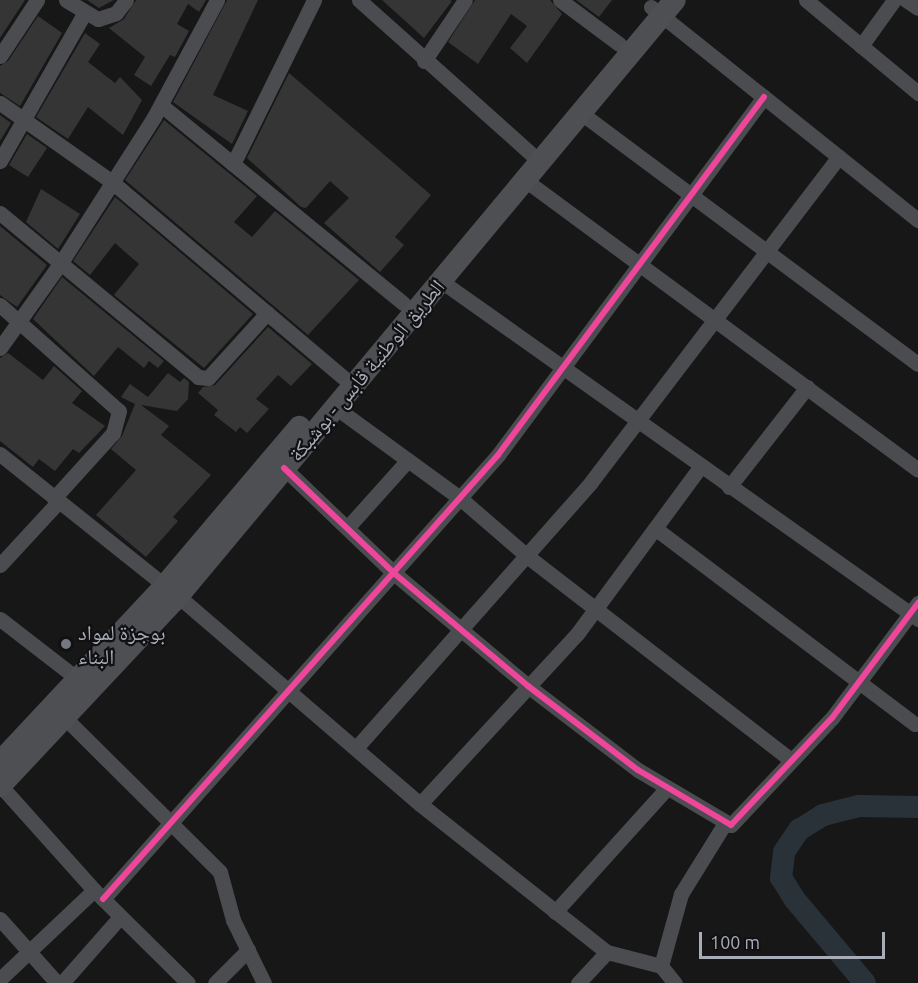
<!DOCTYPE html>
<meta charset="utf-8">
<style>
body{margin:0}
#map{position:relative;width:918px;height:983px;overflow:hidden;background:#171717;font-family:Ubuntu,"Noto Naskh Arabic",sans-serif}
div>[style]{position:absolute}
[style*='--x']{left:calc(var(--x)*1px);top:calc(var(--y)*1px);width:calc(var(--w)*1px);rotate:calc(var(--a)*1deg)}
.river>*{height:22px;margin:-11px;padding:0 11px;transform-origin:11px;border-radius:11px;background:#2a3239}
.building>*{inset:0;background:#353536}
.minor>*{height:15px;margin:-7.5px;padding:0 7.5px;transform-origin:7.5px;border-radius:7.5px;background:#4b4c50}
.primary>*{height:22px;margin:-11px;padding:0 11px;transform-origin:11px;border-radius:11px;background:#4d4f52}
.cycleway>*{height:6px;margin:-3px;padding:0 3px;transform-origin:3px;border-radius:3px;background:#ed469a}
.dots>*{width:16px;height:16px;translate:-50% -50%;box-sizing:border-box;border:3px solid #111113;border-radius:50%}
span{translate:-50% -50%;white-space:nowrap;text-align:center;line-height:1.15;-webkit-text-stroke:4.5px #111113;paint-order:stroke}
.street-label{font-size:21px;color:#a8adb8}
.poi-label{font-size:21px;color:#a8adb8}
.left{translate:0 -50%;text-align:left}
.scale{position:absolute;left:699px;top:932px;width:186px;height:27px;box-sizing:border-box;border:3px solid #a8adb8;border-top:0;padding-left:8px;font-size:18px;line-height:21px;white-space:nowrap;color:#a8adb8;-webkit-text-stroke:4px #111113;paint-order:stroke}
</style>
<div id="map">
<div class="river">
<i style="--x:865;--y:983;--w:109;--a:-130.1"></i>
<i style="--x:795;--y:900;--w:26;--a:-122"></i>
<i style="--x:781;--y:878;--w:26;--a:-83"></i>
<i style="--x:784;--y:852;--w:27;--a:-56"></i>
<i style="--x:799;--y:830;--w:28;--a:-32"></i>
<i style="--x:823;--y:815;--w:36;--a:-14"></i>
<i style="--x:858;--y:806;--w:60;--a:1"></i>
</div>
<div class="building">
<i style="clip-path:polygon(0 0,25px 0,0 38px)"></i>
<i style="clip-path:polygon(87px 0,114px 0,99px 8px)"></i>
<i style="clip-path:polygon(136px 0,206px 0,199px 12px,188px 4px,177px 24px,189px 31px,175px 57px,170px 55px,151px 86px,134px 75px,145px 57px,109px 28px,124px 19px)"></i>
<i style="clip-path:polygon(227px 0,258px 0,213px 95px,248px 111px,232px 144px,173px 102px)"></i>
<i style="clip-path:polygon(382px 0,450px 0,452px 1px,424px 38px)"></i>
<i style="clip-path:polygon(475px 0,550px 0,562px 14px,527px 63px,510px 48px,527px 26px,511px 14px,478px 64px,448px 42px)"></i>
<i style="clip-path:polygon(576px 0,612px 0,599px 17px)"></i>
<i style="clip-path:polygon(38px 16px,62px 33px,20px 106px,0 93px,0 66px,8px 61px)"></i>
<i style="clip-path:polygon(85px 33px,100px 44px,88px 62px,115px 83px,120px 77px,142px 100px,123px 135px,88px 107px,68px 139px,36px 117px)"></i>
<i style="clip-path:polygon(289px 73px,431px 195px,395px 237px,404px 245px,380px 272px,324px 223px,349px 198px,330px 181px,306px 208px,301px 207px,247px 158px)"></i>
<i style="clip-path:polygon(0 115px,11px 123px,0 141px)"></i>
<i style="clip-path:polygon(164px 120px,257px 196px,234px 222px,252px 237px,275px 211px,359px 280px,308px 335px,125px 180px)"></i>
<i style="clip-path:polygon(27px 134px,47px 148px,28px 177px,9px 165px)"></i>
<i style="clip-path:polygon(41px 189px,80px 214px,58px 249px,26px 222px)"></i>
<i style="clip-path:polygon(115px 197px,253px 314px,204px 368px,114px 295px,139px 264px,124px 251px,115px 243px,90px 275px,73px 261px)"></i>
<i style="clip-path:polygon(0 226px,47px 265px,17px 307px,0 295px)"></i>
<i style="clip-path:polygon(62px 277px,164px 361px,158px 368px,149px 361px,144px 368px,118px 347px,94px 376px,67px 351px,33px 319px)"></i>
<i style="clip-path:polygon(268px 327px,312px 364px,291px 386px,278px 375px,256px 399px,269px 409px,247px 433px,240px 427px,236px 432px,214px 415px,218px 410px,198px 393px,203px 387px,215px 385px)"></i>
<i style="clip-path:polygon(8px 353px,43px 380px,54px 366px,82px 391px,72px 403px,105px 426px,79px 453px,73px 449px,55px 471px,39px 459px,33px 467px,0 441px,0 358px)"></i>
<i style="clip-path:polygon(168px 373px,180px 382px,184px 378px,189px 382px,188px 399px,177px 411px,141px 405px,169px 426px,161px 435px,211px 475px,173px 517px,178px 521px,146px 557px,96px 515px,136px 470px,111px 449px,122px 436px,135px 404px,121px 397px,130px 384px,148px 397px)"></i>
</div>
<div class="minor">
<i style="--x:66;--y:0;--w:37;--a:31"></i>
<i style="--x:98;--y:19;--w:19;--a:-18"></i>
<i style="--x:116;--y:13;--w:16;--a:-52"></i>
<i style="--x:359;--y:0;--w:243;--a:41.8"></i>
<i style="--x:560;--y:0;--w:74;--a:36.7"></i>
<i style="--x:806;--y:0;--w:146;--a:39.7"></i>
<i style="--x:906;--y:0;--w:14;--a:34"></i>
<i style="--x:651;--y:7;--w:342;--a:38.6"></i>
<i style="--x:861;--y:46;--w:57;--a:-54.3"></i>
<i style="--x:0;--y:56;--w:67;--a:-56.5"></i>
<i style="--x:424;--y:61;--w:73;--a:-56.1"></i>
<i style="--x:0;--y:103;--w:137;--a:35.2"></i>
<i style="--x:112;--y:182;--w:316;--a:40.2"></i>
<i style="--x:161;--y:105;--w:313;--a:39.3"></i>
<i style="--x:581;--y:113;--w:420;--a:36.7"></i>
<i style="--x:0;--y:161;--w:169;--a:-60.3"></i>
<i style="--x:233;--y:164;--w:183;--a:-63.7"></i>
<i style="--x:525;--y:180;--w:488;--a:36.4"></i>
<i style="--x:0;--y:213;--w:257;--a:39.6"></i>
<i style="--x:198;--y:377;--w:10;--a:6"></i>
<i style="--x:208;--y:378;--w:88;--a:-47.8"></i>
<i style="--x:441;--y:281;--w:585;--a:35.32"></i>
<i style="--x:0;--y:305;--w:159;--a:41.7"></i>
<i style="--x:119;--y:411;--w:23;--a:105"></i>
<i style="--x:113;--y:433;--w:88;--a:132.2"></i>
<i style="--x:0;--y:348;--w:107;--a:-54.5"></i>
<i style="--x:62;--y:261;--w:171;--a:-57.4"></i>
<i style="--x:154;--y:117;--w:133;--a:-61.7"></i>
<i style="--x:335;--y:407;--w:156;--a:36.1"></i>
<i style="--x:461;--y:499;--w:87;--a:40.8"></i>
<i style="--x:527;--y:556;--w:334;--a:37.7"></i>
<i style="--x:0;--y:454;--w:228;--a:38.6"></i>
<i style="--x:178;--y:596;--w:319;--a:40.7"></i>
<i style="--x:420;--y:804;--w:238;--a:38.4"></i>
<i style="--x:284;--y:468;--w:153;--a:43.7"></i>
<i style="--x:395;--y:574;--w:174;--a:40.1"></i>
<i style="--x:528;--y:686;--w:138;--a:37.4"></i>
<i style="--x:638;--y:770;--w:108;--a:30.6"></i>
<i style="--x:731;--y:825;--w:147;--a:-46.7"></i>
<i style="--x:832;--y:718;--w:144;--a:-53.2"></i>
<i style="--x:729;--y:487;--w:127;--a:-52"></i>
<i style="--x:347;--y:528;--w:91;--a:-48.1"></i>
<i style="--x:656;--y:529;--w:324;--a:37"></i>
<i style="--x:0;--y:565;--w:87;--a:-47.3"></i>
<i style="--x:0;--y:619;--w:100;--a:37.7"></i>
<i style="--x:66;--y:719;--w:217;--a:44.8"></i>
<i style="--x:220;--y:872;--w:50;--a:74.8"></i>
<i style="--x:233;--y:920;--w:70;--a:63.8"></i>
<i style="--x:356;--y:748;--w:355;--a:-48.5"></i>
<i style="--x:591;--y:482;--w:409;--a:-52.7"></i>
<i style="--x:0;--y:785;--w:141;--a:48.2"></i>
<i style="--x:94;--y:890;--w:132;--a:44.7"></i>
<i style="--x:420;--y:804;--w:231;--a:-47.3"></i>
<i style="--x:577;--y:634;--w:207;--a:-53.6"></i>
<i style="--x:103;--y:899;--w:594;--a:-48.34"></i>
<i style="--x:498;--y:455;--w:446;--a:-53.4"></i>
<i style="--x:555;--y:912;--w:167;--a:-47.9"></i>
<i style="--x:0;--y:919;--w:86;--a:48.3"></i>
<i style="--x:661;--y:966;--w:22;--a:51"></i>
<i style="--x:0;--y:979;--w:129;--a:-43.4"></i>
<i style="--x:62;--y:983;--w:88;--a:-48.7"></i>
<i style="--x:215;--y:983;--w:47;--a:-45"></i>
<i style="--x:578;--y:983;--w:42;--a:-46.9"></i>
<i style="--x:607;--y:952;--w:56;--a:14.5"></i>
<i style="--x:661;--y:966;--w:75;--a:-74.5"></i>
<i style="--x:681;--y:894;--w:84;--a:-58.2"></i>
</div>
<div class="primary">
<i style="--x:0;--y:762;--w:236;--a:-46.9"></i>
<i style="--x:161;--y:590;--w:214;--a:-49.7"></i>
<i style="--x:0;--y:786;--w:254;--a:-46.8"></i>
<i style="--x:174;--y:601;--w:782;--a:-50.19"></i>
</div>
<div class="cycleway">
<i style="--x:284;--y:468;--w:153;--a:43.7"></i>
<i style="--x:395;--y:574;--w:174;--a:40.1"></i>
<i style="--x:528;--y:686;--w:138;--a:37.4"></i>
<i style="--x:638;--y:770;--w:108;--a:30.6"></i>
<i style="--x:731;--y:825;--w:147;--a:-46.7"></i>
<i style="--x:832;--y:718;--w:144;--a:-53.2"></i>
<i style="--x:103;--y:899;--w:594;--a:-48.34"></i>
<i style="--x:498;--y:455;--w:446;--a:-53.4"></i>
</div>
<div class="dots">
<i style="left:66px;top:644px;background:#757880"></i>
</div>
<div class="street-label">
<span style="left:366px;top:370px;rotate:-50deg">الطريق الوطنية قابس - بوشبكة</span>
</div>
<div class="poi-label">
<span class="left" style="left:78px;top:644px">بوجزة لمواد<br>البناء</span>
</div>
<div class="scale">100 m</div>
</div>
